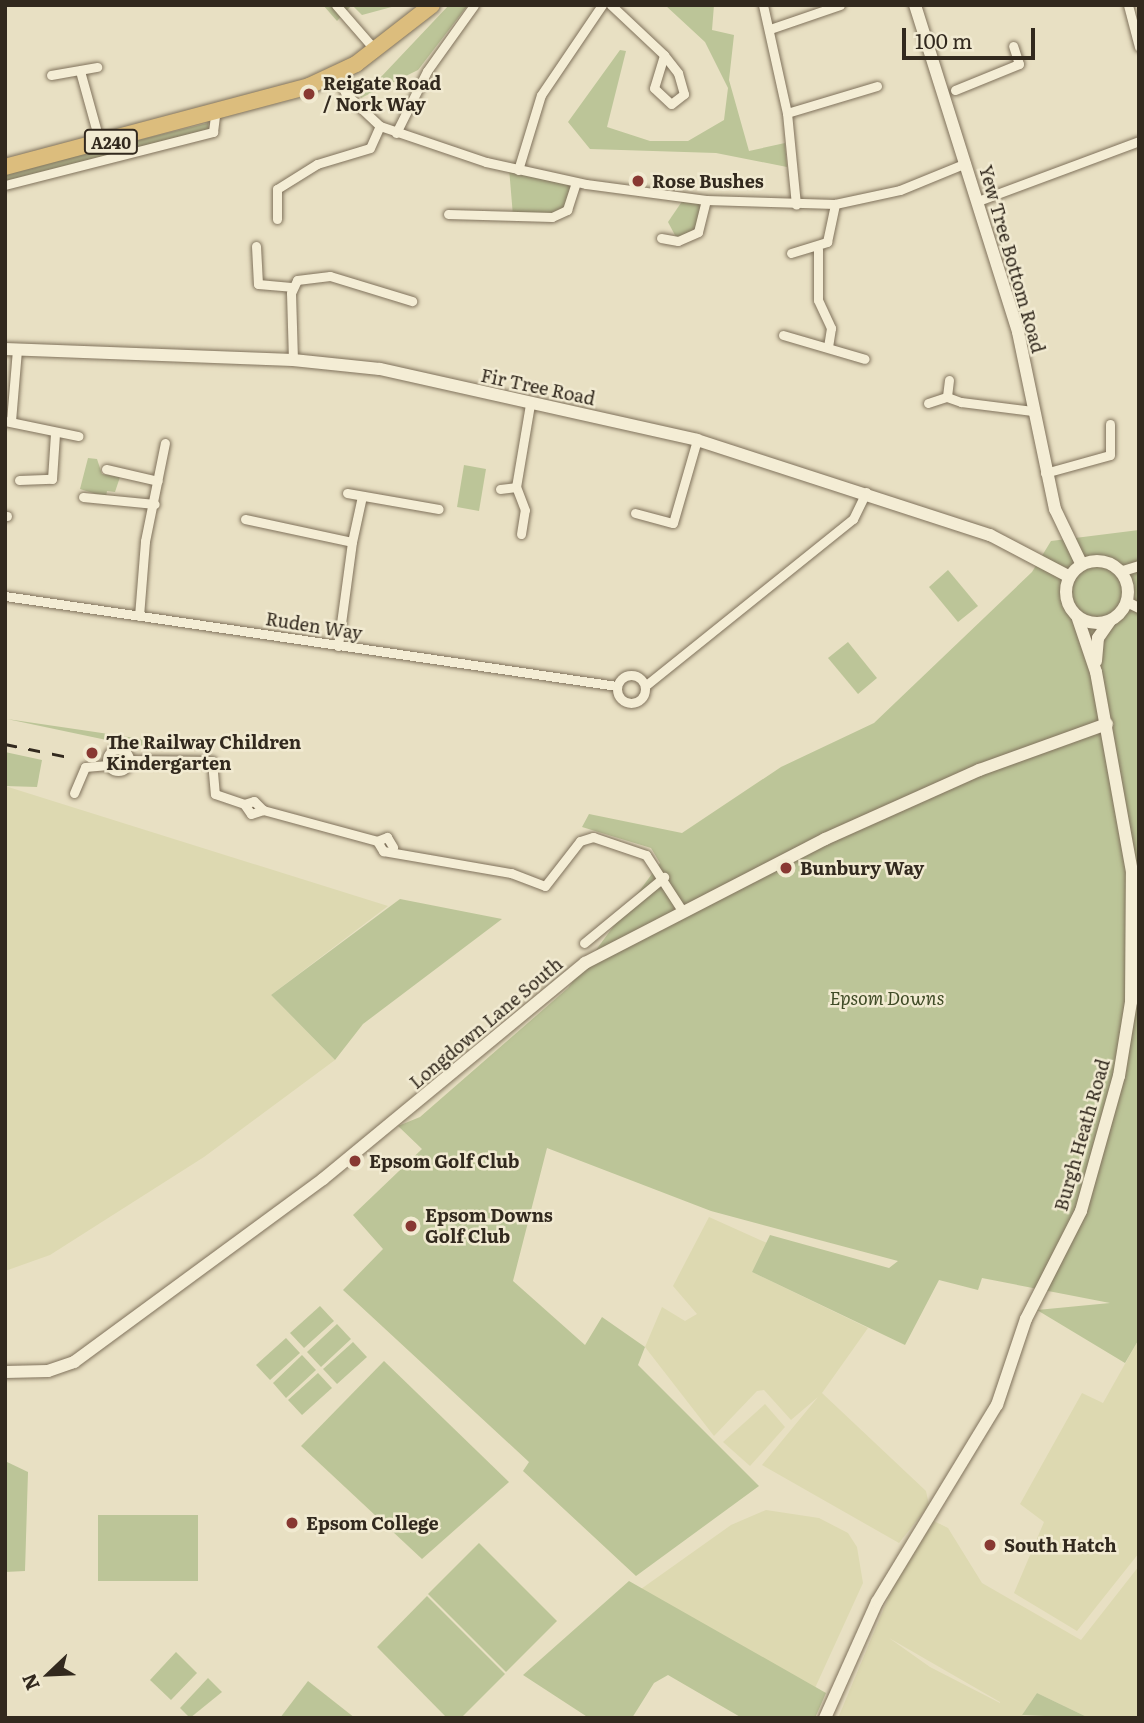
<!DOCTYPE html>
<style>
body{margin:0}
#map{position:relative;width:1144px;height:1723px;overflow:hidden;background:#e8e0c3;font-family:Literata,serif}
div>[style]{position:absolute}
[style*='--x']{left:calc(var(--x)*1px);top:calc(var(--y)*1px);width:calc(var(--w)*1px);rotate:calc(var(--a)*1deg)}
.farmland>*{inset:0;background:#ddd9b1}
.green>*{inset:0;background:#bcc598}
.roads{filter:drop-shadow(0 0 2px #80725c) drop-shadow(0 0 2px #80725c)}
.minor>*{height:9px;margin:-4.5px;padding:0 4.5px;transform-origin:4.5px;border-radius:4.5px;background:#f4edd5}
.minor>.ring{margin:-4.5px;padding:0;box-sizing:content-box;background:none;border:9px solid #f4edd5;border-radius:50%}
.tertiary>*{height:10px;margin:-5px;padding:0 5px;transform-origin:5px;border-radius:5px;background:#f4edd5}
.secondary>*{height:12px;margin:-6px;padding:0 6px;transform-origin:6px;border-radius:6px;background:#f4edd5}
.secondary>.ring{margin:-6px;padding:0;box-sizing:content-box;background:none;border:12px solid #f4edd5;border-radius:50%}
.trunk>*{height:16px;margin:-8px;padding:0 8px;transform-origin:8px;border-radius:8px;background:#dcbd7d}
.rail>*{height:2.5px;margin-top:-1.25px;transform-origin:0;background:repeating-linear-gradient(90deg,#32291e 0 12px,transparent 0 24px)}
.dots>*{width:19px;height:19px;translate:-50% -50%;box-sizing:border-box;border:4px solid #f1ead1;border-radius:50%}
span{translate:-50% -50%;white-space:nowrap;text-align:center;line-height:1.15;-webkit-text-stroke:5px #f1ead1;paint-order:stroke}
.shield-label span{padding:2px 5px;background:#f1ead1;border:2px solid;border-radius:5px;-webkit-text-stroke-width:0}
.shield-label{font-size:16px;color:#32291e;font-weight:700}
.poi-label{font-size:18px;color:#32291e;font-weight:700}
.left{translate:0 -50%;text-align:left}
.street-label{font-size:18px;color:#32291e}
.park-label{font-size:18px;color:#404c27;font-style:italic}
.frame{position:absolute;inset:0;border:7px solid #32291e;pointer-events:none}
.north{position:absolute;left:14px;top:1639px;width:70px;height:70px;-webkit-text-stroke:5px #f1ead1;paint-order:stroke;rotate:247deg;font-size:19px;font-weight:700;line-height:28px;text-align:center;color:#32291e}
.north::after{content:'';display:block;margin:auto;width:24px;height:32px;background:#32291e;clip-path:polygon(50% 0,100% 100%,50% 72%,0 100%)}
.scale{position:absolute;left:902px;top:28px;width:133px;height:32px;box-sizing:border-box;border:4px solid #32291e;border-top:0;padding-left:9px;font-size:21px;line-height:24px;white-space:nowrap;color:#32291e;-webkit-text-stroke:5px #f1ead1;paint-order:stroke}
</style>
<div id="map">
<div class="farmland">
<i style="clip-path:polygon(5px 786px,388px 906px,271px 995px,335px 1060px,204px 1157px,50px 1255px,5px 1271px)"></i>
<i style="clip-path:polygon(709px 1217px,767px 1243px,752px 1272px,868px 1328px,822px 1393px,926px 1491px,929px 1505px,899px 1543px,762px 1465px,818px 1397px,791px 1420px,764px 1390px,757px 1391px,714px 1436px,645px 1347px,662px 1307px,685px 1321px,697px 1314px,673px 1286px)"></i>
<i style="clip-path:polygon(1139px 1339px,1139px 1553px,1077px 1631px,1014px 1593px,1044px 1522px,1020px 1504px,1082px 1393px,1103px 1403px)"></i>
<i style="clip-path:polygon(765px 1404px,785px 1427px,750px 1466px,723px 1442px)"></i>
<i style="clip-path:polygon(766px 1510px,819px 1518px,848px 1533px,857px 1547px,863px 1583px,815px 1688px,641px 1589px,731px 1525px)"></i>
<i style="clip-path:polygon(evenodd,934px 1521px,948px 1528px,982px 1583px,1081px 1640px,1139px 1566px,1139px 1718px,1089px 1718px,1037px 1693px,1022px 1715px,1028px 1718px,838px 1718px,895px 1582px,934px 1521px,889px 1638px,1000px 1702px,1000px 1703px,930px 1667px,889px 1638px)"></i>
</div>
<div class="green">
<i style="clip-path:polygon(323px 5px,399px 5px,362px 15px,352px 5px,337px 21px)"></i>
<i style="clip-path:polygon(449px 5px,468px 5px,418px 70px,361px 98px,353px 83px,380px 78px)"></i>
<i style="clip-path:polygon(665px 5px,714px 5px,712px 30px,734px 35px,729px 80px,749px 151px,785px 143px,787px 167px,716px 153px,590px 149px,568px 122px,620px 50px,626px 51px,607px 127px,650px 141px,688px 141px,724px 120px,728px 88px,705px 42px)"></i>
<i style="clip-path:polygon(208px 123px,209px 129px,5px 181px,5px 173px)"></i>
<i style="clip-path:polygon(509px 168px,576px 182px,560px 214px,513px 216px)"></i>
<i style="clip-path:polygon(685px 197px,706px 200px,703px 224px,678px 241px,668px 222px)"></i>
<i style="clip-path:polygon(88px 458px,97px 459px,102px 474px,120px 477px,115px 492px,107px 491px,106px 497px,80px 489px)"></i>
<i style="clip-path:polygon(464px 465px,486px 469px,479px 511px,457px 507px)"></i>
<i style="clip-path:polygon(1139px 530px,1139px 1339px,1125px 1363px,1037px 1310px,1110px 1303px,982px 1278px,978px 1290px,939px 1280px,905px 1345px,752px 1272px,770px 1235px,889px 1268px,898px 1261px,711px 1211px,547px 1148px,513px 1281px,585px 1345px,602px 1317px,645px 1347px,638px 1365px,759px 1486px,636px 1576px,523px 1471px,529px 1462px,343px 1290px,383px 1249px,353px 1215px,422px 1149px,398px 1126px,420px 1117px,568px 988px,660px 863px,651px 848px,582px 827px,589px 814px,682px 833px,781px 767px,874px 723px,1032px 572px,1051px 541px)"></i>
<i style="clip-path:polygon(948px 570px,978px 606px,958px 622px,929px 587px)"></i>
<i style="clip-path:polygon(848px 642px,877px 678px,858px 694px,828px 658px)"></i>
<i style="clip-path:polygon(7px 719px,102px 733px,155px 741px,154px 747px,135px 746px)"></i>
<i style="clip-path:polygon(5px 752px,42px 760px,37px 787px,5px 786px)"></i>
<i style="clip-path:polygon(400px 899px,502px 919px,363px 1024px,335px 1060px,271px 995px)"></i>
<i style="clip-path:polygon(320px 1306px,334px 1321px,304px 1348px,290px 1333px)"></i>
<i style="clip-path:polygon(337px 1324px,351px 1339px,321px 1367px,307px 1352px)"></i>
<i style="clip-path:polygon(286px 1338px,300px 1353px,270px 1380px,256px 1365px)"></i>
<i style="clip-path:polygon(353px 1342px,367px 1357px,337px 1384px,323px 1369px)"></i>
<i style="clip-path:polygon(302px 1355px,316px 1370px,286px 1398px,273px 1383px)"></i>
<i style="clip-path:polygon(384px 1361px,509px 1482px,422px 1559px,301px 1446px)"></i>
<i style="clip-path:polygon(318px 1373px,332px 1388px,302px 1415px,288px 1400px)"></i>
<i style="clip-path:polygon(5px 1461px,28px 1472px,25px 1571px,5px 1572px)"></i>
<i style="clip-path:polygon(98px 1515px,198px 1515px,198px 1581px,98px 1581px)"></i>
<i style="clip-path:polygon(479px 1543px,557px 1621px,506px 1672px,428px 1594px)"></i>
<i style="clip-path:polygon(629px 1581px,826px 1693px,815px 1718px,742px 1718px,668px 1675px,654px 1683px,632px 1718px,589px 1718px,523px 1675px)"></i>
<i style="clip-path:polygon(427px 1596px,505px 1674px,461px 1718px,447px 1718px,377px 1647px)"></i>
<i style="clip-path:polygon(176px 1652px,197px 1673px,171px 1700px,150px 1680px)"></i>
<i style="clip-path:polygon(208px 1678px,222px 1692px,190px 1718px,180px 1708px)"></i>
<i style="clip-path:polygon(308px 1681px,355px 1718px,280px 1718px)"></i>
<i style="clip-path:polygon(1037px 1693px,1089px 1718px,1022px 1715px)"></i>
</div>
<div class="roads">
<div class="minor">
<i style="--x:336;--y:5;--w:61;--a:49"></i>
<i style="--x:611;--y:5;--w:73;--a:43.3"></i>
<i style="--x:664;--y:55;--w:23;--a:52"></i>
<i style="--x:678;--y:73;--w:22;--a:74"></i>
<i style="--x:684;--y:94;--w:16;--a:142"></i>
<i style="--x:671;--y:104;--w:23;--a:-137"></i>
<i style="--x:654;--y:88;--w:34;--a:-73"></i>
<i style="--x:763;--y:5;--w:111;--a:77.5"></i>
<i style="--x:787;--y:113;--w:92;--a:84.4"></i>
<i style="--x:1128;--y:5;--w:43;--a:75.3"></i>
<i style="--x:770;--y:29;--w:74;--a:-18.9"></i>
<i style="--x:80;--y:71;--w:75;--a:74.5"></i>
<i style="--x:51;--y:75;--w:47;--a:-9.9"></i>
<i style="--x:337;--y:75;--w:21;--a:65"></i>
<i style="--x:346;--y:94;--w:47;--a:43.3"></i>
<i style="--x:380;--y:126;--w:112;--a:18.8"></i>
<i style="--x:486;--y:162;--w:102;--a:12.4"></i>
<i style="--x:586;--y:184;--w:121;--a:7.6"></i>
<i style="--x:706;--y:200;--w:129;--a:1.8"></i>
<i style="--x:835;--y:204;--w:66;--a:-12.2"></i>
<i style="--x:900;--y:190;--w:71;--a:-22.2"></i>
<i style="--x:955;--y:90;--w:69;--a:-22.1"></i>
<i style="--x:1019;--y:64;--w:19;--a:-108"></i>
<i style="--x:787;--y:113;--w:94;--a:-16.7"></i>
<i style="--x:396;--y:133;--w:69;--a:-63.4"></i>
<i style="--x:427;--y:71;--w:81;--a:-54.5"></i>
<i style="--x:518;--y:170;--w:78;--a:-73"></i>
<i style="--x:541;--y:95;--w:109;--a:-55.9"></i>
<i style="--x:5;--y:185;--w:215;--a:-14.3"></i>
<i style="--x:213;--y:132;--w:17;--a:-83"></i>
<i style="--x:978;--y:201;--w:172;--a:-20.4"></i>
<i style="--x:448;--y:214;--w:104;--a:1.7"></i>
<i style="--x:552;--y:217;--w:17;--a:-25"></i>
<i style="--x:567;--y:210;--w:29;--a:-72"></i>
<i style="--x:277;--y:219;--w:30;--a:-90"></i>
<i style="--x:277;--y:189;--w:47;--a:-32"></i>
<i style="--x:317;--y:164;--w:55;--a:-16.8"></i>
<i style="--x:370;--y:148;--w:24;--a:-66"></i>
<i style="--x:661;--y:238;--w:17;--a:10"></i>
<i style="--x:678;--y:241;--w:22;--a:-24"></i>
<i style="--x:698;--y:232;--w:33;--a:-76"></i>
<i style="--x:256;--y:246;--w:38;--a:87"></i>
<i style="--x:258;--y:284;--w:33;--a:5"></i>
<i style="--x:818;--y:249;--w:51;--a:90"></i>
<i style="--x:818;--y:300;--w:31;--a:65"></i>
<i style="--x:831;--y:328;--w:19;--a:99"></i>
<i style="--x:791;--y:253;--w:38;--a:-17"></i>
<i style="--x:827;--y:242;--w:39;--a:-78"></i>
<i style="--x:783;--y:335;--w:85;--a:16.3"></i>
<i style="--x:293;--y:360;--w:67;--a:-91.7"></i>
<i style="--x:291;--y:293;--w:14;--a:-65"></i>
<i style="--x:297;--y:280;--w:33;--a:-7"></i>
<i style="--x:330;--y:276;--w:86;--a:17"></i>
<i style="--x:949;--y:380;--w:17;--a:97"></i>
<i style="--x:947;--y:397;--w:15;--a:20"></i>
<i style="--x:961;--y:402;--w:72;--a:7.2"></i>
<i style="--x:928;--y:403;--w:20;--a:-18"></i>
<i style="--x:5;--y:421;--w:75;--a:11.6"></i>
<i style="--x:11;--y:421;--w:71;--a:-85.2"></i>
<i style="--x:106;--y:469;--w:53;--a:13"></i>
<i style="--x:1045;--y:473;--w:67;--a:-15.5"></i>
<i style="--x:1110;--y:455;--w:31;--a:-90"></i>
<i style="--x:19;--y:480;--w:33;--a:-2"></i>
<i style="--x:52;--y:479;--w:45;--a:-86.2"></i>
<i style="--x:500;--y:489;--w:16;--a:-7"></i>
<i style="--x:347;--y:493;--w:93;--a:9.9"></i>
<i style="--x:83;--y:497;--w:72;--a:5.6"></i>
<i style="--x:635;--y:513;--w:39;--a:15"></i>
<i style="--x:673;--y:523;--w:86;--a:-73.9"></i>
<i style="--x:5;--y:516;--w:2;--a:0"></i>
<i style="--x:245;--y:519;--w:109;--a:12.1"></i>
<i style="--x:352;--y:542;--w:105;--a:97.7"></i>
<i style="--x:521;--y:534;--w:24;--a:-81"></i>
<i style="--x:525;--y:510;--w:25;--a:-111"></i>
<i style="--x:516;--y:487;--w:84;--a:-80.4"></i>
<i style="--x:352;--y:542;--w:47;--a:-77.7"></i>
<i style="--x:5;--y:596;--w:619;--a:8.37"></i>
<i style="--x:139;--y:616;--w:75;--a:-85.4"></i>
<i style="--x:145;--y:541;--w:100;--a:-78.5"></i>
<i class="ring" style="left:617px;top:675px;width:19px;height:19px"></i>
<i style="--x:645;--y:686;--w:267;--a:-38.8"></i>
<i style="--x:853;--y:519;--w:30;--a:-64"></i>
<i class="ring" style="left:107px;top:749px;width:13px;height:13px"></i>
<i style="--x:129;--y:760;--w:83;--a:0.7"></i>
<i style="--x:212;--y:761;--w:33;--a:85"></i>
<i style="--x:215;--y:794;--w:31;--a:19"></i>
<i style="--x:244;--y:804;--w:10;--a:-17"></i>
<i style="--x:254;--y:801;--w:13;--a:45"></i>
<i style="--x:74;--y:793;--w:28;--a:-67"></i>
<i style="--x:85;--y:767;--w:23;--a:-5"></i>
<i style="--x:244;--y:804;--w:12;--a:55"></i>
<i style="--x:251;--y:814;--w:13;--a:-18"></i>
<i style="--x:263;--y:810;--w:118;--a:15.2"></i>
<i style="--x:377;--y:841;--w:11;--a:-22"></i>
<i style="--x:387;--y:837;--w:12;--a:59"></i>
<i style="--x:377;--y:841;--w:12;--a:59"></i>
<i style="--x:383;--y:851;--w:130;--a:9.8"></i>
<i style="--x:511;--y:873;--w:36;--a:21"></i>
<i style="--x:545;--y:886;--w:57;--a:-52.1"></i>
<i style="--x:580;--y:841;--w:14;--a:-17"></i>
<i style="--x:593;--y:837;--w:56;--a:18.8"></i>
<i style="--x:646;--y:855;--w:68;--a:57"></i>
<i style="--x:584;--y:943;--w:104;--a:-39.5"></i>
</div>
<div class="tertiary">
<i style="--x:1123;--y:571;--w:17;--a:-17"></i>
<i style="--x:1127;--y:602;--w:13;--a:27"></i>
</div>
<div class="secondary">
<i style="--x:915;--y:5;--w:343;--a:72.5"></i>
<i style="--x:1018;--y:332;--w:181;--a:78.2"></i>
<i style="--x:1055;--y:509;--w:60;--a:64.3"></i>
<i style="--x:5;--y:349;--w:288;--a:2.2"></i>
<i style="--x:293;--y:360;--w:87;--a:5.9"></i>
<i style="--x:380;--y:369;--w:325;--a:12.6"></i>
<i style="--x:697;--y:440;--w:308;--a:18"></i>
<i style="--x:990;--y:535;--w:90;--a:27.7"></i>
<i class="ring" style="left:1066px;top:561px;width:50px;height:50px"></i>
<i style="--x:1096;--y:661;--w:23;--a:-85"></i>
<i style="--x:1098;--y:638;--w:21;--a:-55"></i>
<i style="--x:5;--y:1372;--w:43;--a:-1.3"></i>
<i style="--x:48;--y:1371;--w:28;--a:-19"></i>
<i style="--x:74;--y:1362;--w:309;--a:-36.3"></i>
<i style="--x:323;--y:1179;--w:340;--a:-39.5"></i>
<i style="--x:585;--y:963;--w:270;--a:-27.3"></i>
<i style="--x:825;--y:839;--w:169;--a:-24.1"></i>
<i style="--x:979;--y:770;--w:136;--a:-19.8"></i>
<i style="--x:825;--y:1718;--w:127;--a:-65.9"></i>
<i style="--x:877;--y:1602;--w:231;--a:-58.7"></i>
<i style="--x:997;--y:1405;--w:91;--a:-71.4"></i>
<i style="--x:1026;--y:1319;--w:121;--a:-63"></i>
<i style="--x:1081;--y:1211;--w:140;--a:-74.3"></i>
<i style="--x:1119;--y:1076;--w:75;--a:-80.8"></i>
<i style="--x:1131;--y:1002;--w:130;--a:-89.6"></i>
<i style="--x:1132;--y:872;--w:203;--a:-100.2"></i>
<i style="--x:1096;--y:672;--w:59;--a:-108.7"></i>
</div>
<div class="trunk">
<i style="--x:5;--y:167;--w:315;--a:-14.9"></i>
<i style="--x:309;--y:86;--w:52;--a:-25.1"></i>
<i style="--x:356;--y:64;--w:96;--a:-37.8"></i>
</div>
</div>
<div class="rail">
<i style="--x:5;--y:744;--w:69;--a:11.6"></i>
</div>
<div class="dots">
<i style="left:309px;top:94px;background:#883832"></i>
<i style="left:638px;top:181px;background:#883832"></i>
<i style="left:92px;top:753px;background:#883832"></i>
<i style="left:786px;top:868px;background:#883832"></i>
<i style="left:355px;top:1161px;background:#883832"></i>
<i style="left:411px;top:1226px;background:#883832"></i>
<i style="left:292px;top:1523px;background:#883832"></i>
<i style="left:990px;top:1545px;background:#883832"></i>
</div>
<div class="shield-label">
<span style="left:111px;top:142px">A240</span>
</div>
<div class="poi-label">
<span class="left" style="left:323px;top:94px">Reigate Road<br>/ Nork Way</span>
<span class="left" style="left:652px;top:181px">Rose Bushes</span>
<span class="left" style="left:106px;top:753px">The Railway Children<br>Kindergarten</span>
<span class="left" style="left:800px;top:868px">Bunbury Way</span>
<span class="left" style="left:369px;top:1161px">Epsom Golf Club</span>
<span class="left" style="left:425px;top:1226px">Epsom Downs<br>Golf Club</span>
<span class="left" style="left:306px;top:1523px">Epsom College</span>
<span class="left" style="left:1004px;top:1545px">South Hatch</span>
</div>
<div class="street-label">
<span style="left:1012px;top:259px;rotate:74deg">Yew Tree Bottom Road</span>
<span style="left:538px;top:387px;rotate:12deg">Fir Tree Road</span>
<span style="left:314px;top:626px;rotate:9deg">Ruden Way</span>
<span style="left:486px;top:1023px;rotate:-40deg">Longdown Lane South</span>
<span style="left:1082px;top:1135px;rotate:-74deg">Burgh Heath Road</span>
</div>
<div class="park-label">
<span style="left:887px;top:998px">Epsom Downs</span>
</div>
<div class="frame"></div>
<div class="north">N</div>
<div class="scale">100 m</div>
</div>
